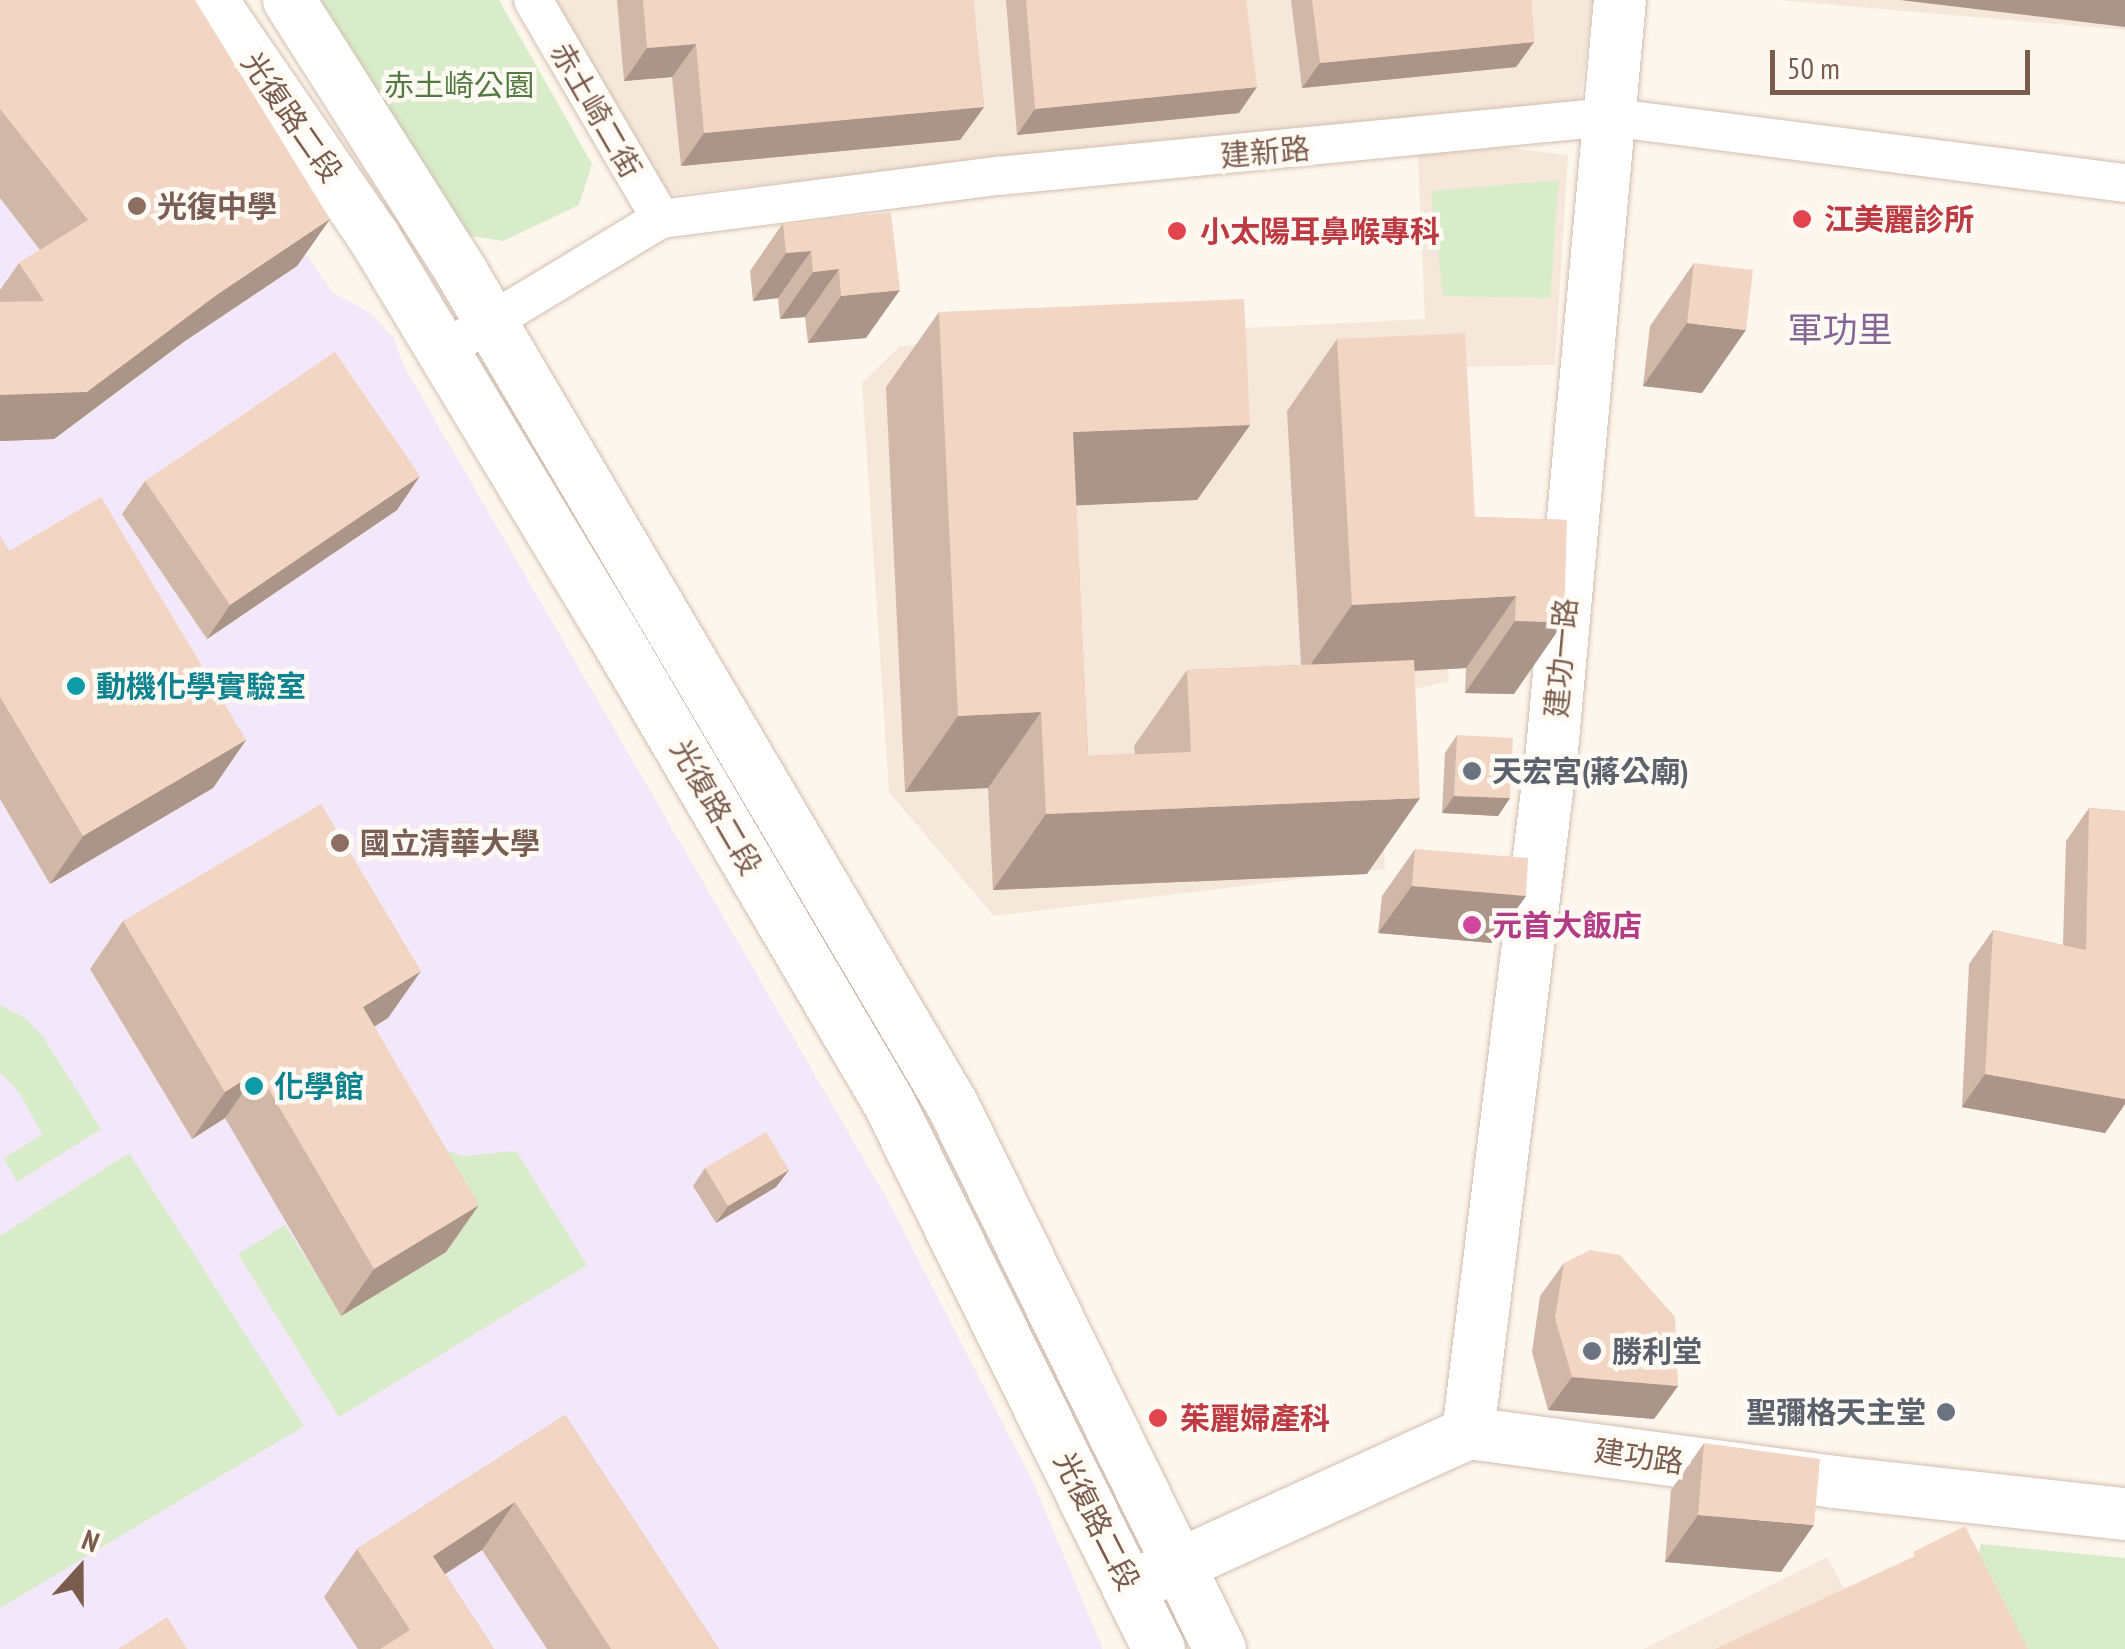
<!DOCTYPE html>
<meta charset="utf-8">
<style>
body{margin:0}
#map{position:relative;width:2125px;height:1649px;overflow:hidden;background:#fdf6ec;font-family:"PT Sans Narrow","Noto Sans TC",sans-serif}
div>[style]{position:absolute}
[style*='--x']{left:calc(var(--x)*1px);top:calc(var(--y)*1px);width:calc(var(--w)*1px);rotate:calc(var(--a)*1deg)}
.residential>*{inset:0;background:#f5e8da}
.education>*{inset:0;background:#f3e8fa}
.green>*{inset:0;background:#d8ecc9}
.roads{filter:drop-shadow(0 0 2px #d1beb0) drop-shadow(0 0 2px #d1beb0)}
.street>*{height:38px;margin:-19px;padding:0 19px;transform-origin:19px;border-radius:19px;background:#fff}
.secondary>*{height:52px;margin:-26px;padding:0 26px;transform-origin:26px;border-radius:26px;background:#fff}
.wall>*{inset:0;background:#d1b7a8}
.shaded-wall>*{inset:0;background:#aa9588}
.building>*{inset:0;background:#f3d5c3}
.dots>*{width:28px;height:28px;translate:-50% -50%;box-sizing:border-box;border:5px solid #fffaf3;border-radius:50%}
span{translate:-50% -50%;white-space:nowrap;text-align:center;line-height:1.15;-webkit-text-stroke:9px #fffaf3;paint-order:stroke}
.park-label{font-size:30px;color:#537a41}
.street-label{font-size:30px;color:#7a5c4d}
.education-label{font-size:30px;color:#785e54;font-weight:700}
.left{translate:0 -50%;text-align:left}
.health-label{font-size:30px;color:#be3a42;font-weight:700}
.culture-label{font-size:30px;color:#0d838f;font-weight:700}
.worship-label{font-size:30px;color:#5b616d;font-weight:700}
.right{translate:-100% -50%;text-align:right}
.hotel-label{font-size:30px;color:#b23c85;font-weight:700}
.quarter-label{font-size:35px;color:#846695}
.north{position:absolute;left:30px;top:1519px;width:100px;height:100px;-webkit-text-stroke:8px #fffaf3;paint-order:stroke;rotate:21deg;font-size:28px;font-weight:700;line-height:40px;text-align:center;color:#7a5c4d}
.north::after{content:'';display:block;margin:auto;width:35px;height:45px;background:#7a5c4d;clip-path:polygon(50% 0,100% 100%,50% 72%,0 100%)}
.scale{position:absolute;left:1770px;top:50px;width:260px;height:45px;box-sizing:border-box;border:5px solid #7a5c4d;border-top:0;padding-left:12px;font-size:30px;line-height:35px;white-space:nowrap;color:#7a5c4d;-webkit-text-stroke:8px #fffaf3;paint-order:stroke}
</style>
<div id="map">
<div class="residential">
<i style="clip-path:polygon(537px 0,1593px 0,1580px 101px,664px 195px)"></i>
<i style="clip-path:polygon(1778px 0,2125px 0,2125px 30px)"></i>
<i style="clip-path:polygon(1417px 137px,1568px 155px,1555px 365px,1423px 368px,1449px 682px,1376px 696px,1385px 869px,994px 916px,889px 792px,862px 383px,900px 346px,1425px 319px)"></i>
<i style="clip-path:polygon(1827px 1557px,1877px 1649px,1643px 1649px)"></i>
</div>
<div class="education">
<i style="clip-path:polygon(0 0,213px 119px,333px 293px,371px 313px,394px 338px,402px 362px,428px 408px,887px 1199px,1033px 1482px,1103px 1649px,0 1649px)"></i>
</div>
<div class="green">
<i style="clip-path:polygon(320px 0,499px 0,592px 164px,579px 205px,503px 241px,458px 234px)"></i>
<i style="clip-path:polygon(1559px 180px,1550px 298px,1443px 296px,1431px 191px)"></i>
<i style="clip-path:polygon(0 1005px,23px 1017px,43px 1037px,101px 1129px,17px 1182px,4px 1158px,42px 1135px,20px 1093px,0 1073px)"></i>
<i style="clip-path:polygon(435px 1147px,463px 1156px,516px 1151px,587px 1265px,339px 1417px,238px 1254px,285px 1225px,342px 1316px)"></i>
<i style="clip-path:polygon(129px 1153px,304px 1426px,0 1608px,0 1236px)"></i>
<i style="clip-path:polygon(1981px 1544px,2125px 1558px,2125px 1649px,2010px 1649px,1971px 1582px)"></i>
</div>
<div class="roads">
<div class="street">
<i style="--x:533;--y:0;--w:254;--a:59.7"></i>
<i style="--x:441;--y:352;--w:257;--a:-31.2"></i>
<i style="--x:661;--y:219;--w:340;--a:-7.3"></i>
<i style="--x:998;--y:176;--w:613;--a:-5.52"></i>
<i style="--x:1608;--y:117;--w:521;--a:7.28"></i>
</div>
<div class="secondary">
<i style="--x:211;--y:0;--w:288;--a:55.5"></i>
<i style="--x:374;--y:237;--w:449;--a:58.9"></i>
<i style="--x:606;--y:621;--w:559;--a:59.58"></i>
<i style="--x:889;--y:1103;--w:609;--a:63.69"></i>
<i style="--x:289;--y:0;--w:323;--a:57.6"></i>
<i style="--x:462;--y:273;--w:967;--a:59.48"></i>
<i style="--x:953;--y:1106;--w:605;--a:63.82"></i>
<i style="--x:1468;--y:1433;--w:687;--a:-82.98"></i>
<i style="--x:1552;--y:751;--w:754;--a:-84.83"></i>
<i style="--x:1148;--y:1579;--w:352;--a:-24.5"></i>
<i style="--x:1468;--y:1433;--w:369;--a:7.6"></i>
<i style="--x:1834;--y:1482;--w:293;--a:6.3"></i>
</div>
</div>
<div class="wall">
<i style="clip-path:polygon(0 0,330px 219px,297px 266px,185px 341px,54px 439px,0 441px,0 290px,19px 263px,40px 250px,0 198px)"></i>
<i style="clip-path:polygon(617px 0,973px 0,984px 107px,960px 140px,681px 166px,672px 77px,624px 81px)"></i>
<i style="clip-path:polygon(1006px 0,1246px 0,1239px 113px,1017px 135px)"></i>
<i style="clip-path:polygon(1291px 0,1531px 0,1534px 42px,1516px 67px,1302px 88px)"></i>
<i style="clip-path:polygon(891px 213px,866px 338px,808px 343px,805px 317px,780px 319px,778px 298px,753px 301px,750px 271px,783px 223px)"></i>
<i style="clip-path:polygon(1694px 263px,1702px 393px,1643px 386px,1650px 326px)"></i>
<i style="clip-path:polygon(939px 312px,1250px 425px,1197px 500px,1076px 505px,1088px 756px,1135px 754px,1134px 746px,1187px 670px,1301px 665px,1287px 411px,1337px 339px,1475px 517px,1567px 520px,1514px 694px,1465px 693px,1466px 668px,1414px 671px,1367px 874px,993px 890px,988px 788px,905px 792px,886px 387px)"></i>
<i style="clip-path:polygon(145px 481px,397px 510px,207px 639px,122px 514px)"></i>
<i style="clip-path:polygon(0 536px,9px 551px,246px 740px,213px 788px,50px 884px,0 799px)"></i>
<i style="clip-path:polygon(1457px 735px,1510px 798px,1498px 816px,1442px 813px,1445px 753px)"></i>
<i style="clip-path:polygon(2089px 808px,2125px 811px,2125px 1104px,2105px 1133px,1962px 1107px,1969px 964px,1993px 930px,2063px 945px,2066px 841px)"></i>
<i style="clip-path:polygon(1415px 849px,1526px 896px,1492px 943px,1378px 933px,1382px 896px)"></i>
<i style="clip-path:polygon(123px 921px,388px 1018px,374px 1027px,446px 1252px,341px 1316px,225px 1118px,192px 1139px,90px 969px)"></i>
<i style="clip-path:polygon(705px 1168px,789px 1170px,776px 1187px,716px 1223px,693px 1186px)"></i>
<i style="clip-path:polygon(1564px 1263px,1678px 1386px,1654px 1419px,1548px 1410px,1532px 1352px,1540px 1296px)"></i>
<i style="clip-path:polygon(565px 1415px,719px 1649px,547px 1649px,482px 1550px,445px 1574px,494px 1649px,358px 1649px,324px 1597px,357px 1549px)"></i>
<i style="clip-path:polygon(1704px 1443px,1781px 1572px,1665px 1562px,1671px 1490px)"></i>
</div>
<div class="shaded-wall">
<i style="clip-path:polygon(1900px 0,2125px 0,2125px 27px)"></i>
<i style="clip-path:polygon(1534px 42px,1516px 67px,1302px 88px,1320px 63px)"></i>
<i style="clip-path:polygon(696px 44px,672px 77px,624px 81px,647px 48px)"></i>
<i style="clip-path:polygon(1257px 87px,1239px 113px,1017px 135px,1035px 109px)"></i>
<i style="clip-path:polygon(984px 107px,960px 140px,681px 166px,704px 133px)"></i>
<i style="clip-path:polygon(330px 219px,297px 266px,185px 341px,54px 439px,0 441px,0 395px,218px 294px)"></i>
<i style="clip-path:polygon(811px 251px,778px 298px,753px 301px,786px 253px)"></i>
<i style="clip-path:polygon(839px 269px,805px 317px,780px 319px,813px 272px)"></i>
<i style="clip-path:polygon(900px 290px,866px 338px,808px 343px,841px 296px)"></i>
<i style="clip-path:polygon(1687px 323px,1746px 330px,1702px 393px,1643px 386px)"></i>
<i style="clip-path:polygon(1250px 425px,1197px 500px,1020px 508px,1073px 432px)"></i>
<i style="clip-path:polygon(420px 476px,397px 510px,207px 639px,230px 605px)"></i>
<i style="clip-path:polygon(1516px 596px,1466px 668px,1302px 677px,1352px 605px)"></i>
<i style="clip-path:polygon(1515px 621px,1564px 622px,1514px 694px,1465px 693px)"></i>
<i style="clip-path:polygon(1041px 712px,988px 788px,905px 792px,958px 716px)"></i>
<i style="clip-path:polygon(246px 740px,213px 788px,50px 884px,83px 836px)"></i>
<i style="clip-path:polygon(1454px 796px,1510px 798px,1498px 816px,1442px 813px)"></i>
<i style="clip-path:polygon(1420px 798px,1367px 874px,993px 890px,1046px 814px)"></i>
<i style="clip-path:polygon(1412px 886px,1526px 896px,1492px 943px,1378px 933px)"></i>
<i style="clip-path:polygon(421px 971px,388px 1018px,329px 1054px,363px 1007px)"></i>
<i style="clip-path:polygon(258px 1071px,225px 1118px,192px 1139px,225px 1092px)"></i>
<i style="clip-path:polygon(1985px 1074px,2125px 1099px,2125px 1104px,2105px 1133px,1962px 1107px)"></i>
<i style="clip-path:polygon(789px 1170px,776px 1187px,716px 1223px,728px 1206px)"></i>
<i style="clip-path:polygon(479px 1205px,446px 1252px,341px 1316px,374px 1269px)"></i>
<i style="clip-path:polygon(1572px 1377px,1678px 1386px,1654px 1419px,1548px 1410px)"></i>
<i style="clip-path:polygon(515px 1502px,482px 1550px,400px 1603px,433px 1556px)"></i>
<i style="clip-path:polygon(1698px 1515px,1814px 1525px,1781px 1572px,1665px 1562px)"></i>
</div>
<div class="building">
<i style="clip-path:polygon(0 0,195px 0,330px 219px,218px 294px,87px 392px,0 395px,0 302px,44px 301px,19px 263px,88px 220px,0 109px)"></i>
<i style="clip-path:polygon(643px 0,973px 0,984px 107px,704px 133px,696px 44px,647px 48px)"></i>
<i style="clip-path:polygon(1026px 0,1246px 0,1257px 87px,1035px 109px)"></i>
<i style="clip-path:polygon(1312px 0,1531px 0,1534px 42px,1320px 63px)"></i>
<i style="clip-path:polygon(891px 213px,900px 290px,841px 296px,839px 269px,813px 272px,811px 251px,786px 253px,783px 223px)"></i>
<i style="clip-path:polygon(1694px 263px,1753px 270px,1746px 330px,1687px 323px)"></i>
<i style="clip-path:polygon(1244px 299px,1250px 425px,1073px 432px,1088px 756px,1191px 752px,1187px 670px,1414px 660px,1420px 798px,1046px 814px,1041px 712px,958px 716px,939px 312px)"></i>
<i style="clip-path:polygon(1465px 333px,1475px 517px,1567px 520px,1564px 622px,1515px 621px,1516px 596px,1352px 605px,1337px 339px)"></i>
<i style="clip-path:polygon(335px 352px,420px 476px,230px 605px,145px 481px)"></i>
<i style="clip-path:polygon(101px 497px,246px 740px,83px 836px,0 697px,0 536px,9px 551px)"></i>
<i style="clip-path:polygon(1457px 735px,1513px 738px,1510px 798px,1454px 796px)"></i>
<i style="clip-path:polygon(321px 804px,421px 971px,363px 1007px,479px 1205px,374px 1269px,258px 1071px,225px 1092px,123px 921px)"></i>
<i style="clip-path:polygon(2089px 808px,2125px 811px,2125px 1099px,1985px 1074px,1993px 930px,2086px 950px)"></i>
<i style="clip-path:polygon(1415px 849px,1528px 858px,1526px 896px,1412px 886px)"></i>
<i style="clip-path:polygon(766px 1132px,789px 1170px,728px 1206px,705px 1168px)"></i>
<i style="clip-path:polygon(1590px 1250px,1620px 1255px,1675px 1317px,1678px 1386px,1572px 1377px,1555px 1318px,1564px 1263px)"></i>
<i style="clip-path:polygon(565px 1415px,719px 1649px,611px 1649px,515px 1502px,433px 1556px,494px 1649px,380px 1649px,410px 1630px,357px 1549px)"></i>
<i style="clip-path:polygon(1704px 1443px,1820px 1459px,1814px 1525px,1698px 1515px)"></i>
<i style="clip-path:polygon(1965px 1526px,2028px 1649px,1715px 1649px,1915px 1556px,1913px 1552px)"></i>
<i style="clip-path:polygon(167px 1617px,187px 1649px,118px 1649px)"></i>
</div>
<div class="dots">
<i style="left:137px;top:206px;background:#8d6e63"></i>
<i style="left:1802px;top:219px;background:#e0444e"></i>
<i style="left:1177px;top:231px;background:#e0444e"></i>
<i style="left:76px;top:686px;background:#0f9aa8"></i>
<i style="left:1472px;top:771px;background:#6b7280"></i>
<i style="left:340px;top:843px;background:#8d6e63"></i>
<i style="left:1472px;top:925px;background:#d1479c"></i>
<i style="left:254px;top:1086px;background:#0f9aa8"></i>
<i style="left:1592px;top:1351px;background:#6b7280"></i>
<i style="left:1946px;top:1412px;background:#6b7280"></i>
<i style="left:1158px;top:1418px;background:#e0444e"></i>
</div>
<div class="park-label">
<span style="left:459px;top:85px">赤土崎公園</span>
</div>
<div class="street-label">
<span style="left:596px;top:110px;rotate:60deg">赤土崎二街</span>
<span style="left:292px;top:117px;rotate:55deg">光復路二段</span>
<span style="left:1265px;top:152px;rotate:-5deg">建新路</span>
<span style="left:1561px;top:658px;rotate:-85deg">建功一路</span>
<span style="left:716px;top:807px;rotate:60deg">光復路二段</span>
<span style="left:1639px;top:1456px;rotate:8deg">建功路</span>
<span style="left:1097px;top:1521px;rotate:63deg">光復路二段</span>
</div>
<div class="education-label">
<span class="left" style="left:157px;top:206px">光復中學</span>
<span class="left" style="left:360px;top:843px">國立清華大學</span>
</div>
<div class="health-label">
<span class="left" style="left:1824px;top:219px">江美麗診所</span>
<span class="left" style="left:1200px;top:231px">小太陽耳鼻喉專科</span>
<span class="left" style="left:1180px;top:1418px">茱麗婦產科</span>
</div>
<div class="culture-label">
<span class="left" style="left:96px;top:686px">動機化學實驗室</span>
<span class="left" style="left:274px;top:1086px">化學館</span>
</div>
<div class="worship-label">
<span class="left" style="left:1492px;top:771px">天宏宮(蔣公廟)</span>
<span class="left" style="left:1612px;top:1351px">勝利堂</span>
<span class="right" style="left:1926px;top:1412px">聖彌格天主堂</span>
</div>
<div class="hotel-label">
<span class="left" style="left:1492px;top:925px">元首大飯店</span>
</div>
<div class="quarter-label">
<span style="left:1840px;top:329px">軍功里</span>
</div>
<div class="north">N</div>
<div class="scale">50 m</div>
</div>
